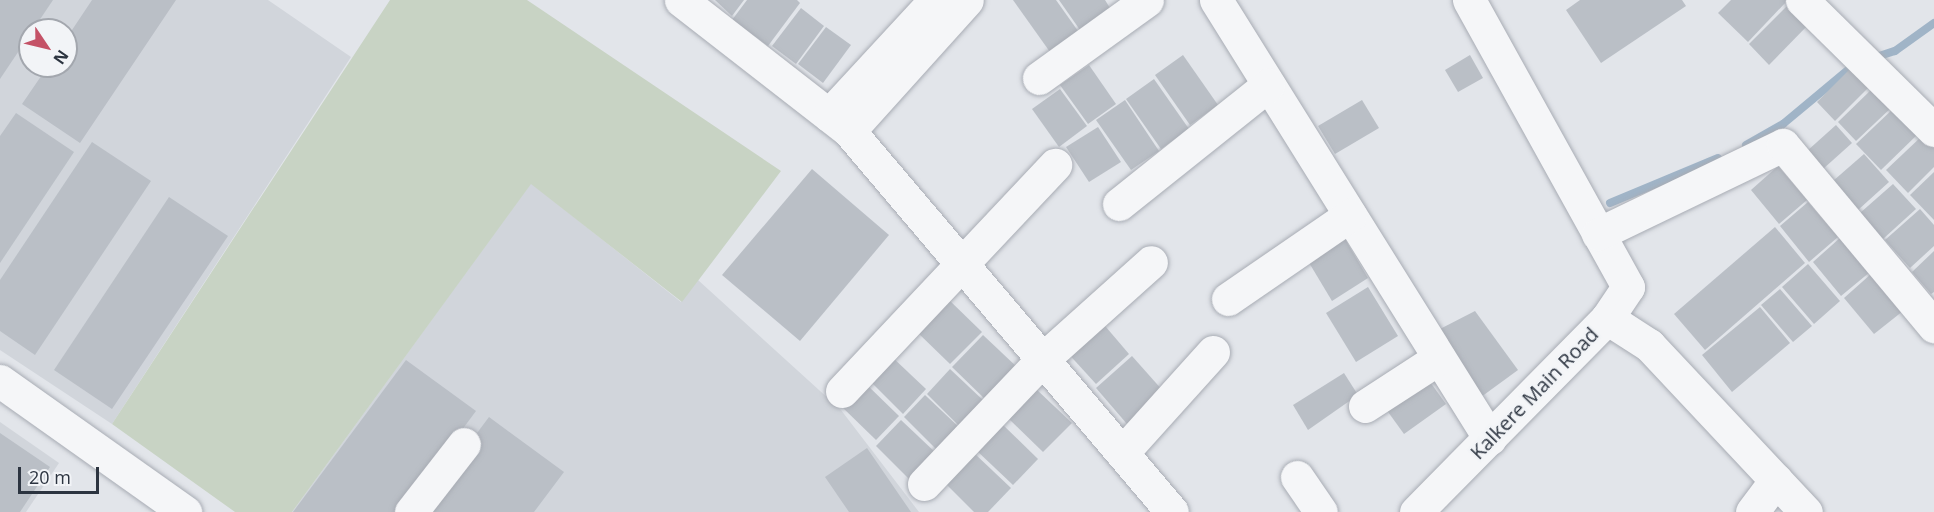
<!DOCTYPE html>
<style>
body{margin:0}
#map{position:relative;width:1934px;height:512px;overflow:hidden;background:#e2e5ea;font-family:"Open Sans",sans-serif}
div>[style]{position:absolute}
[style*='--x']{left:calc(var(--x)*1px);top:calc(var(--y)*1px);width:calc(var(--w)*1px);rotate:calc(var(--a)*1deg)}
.built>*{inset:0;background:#d1d5db}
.green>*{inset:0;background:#c8d3c4}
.stream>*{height:8px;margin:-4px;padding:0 4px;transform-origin:4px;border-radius:4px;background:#a0b4c7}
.building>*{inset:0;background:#babfc6}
.roads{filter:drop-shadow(0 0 2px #a8acb4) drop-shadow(0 0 2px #a8acb4)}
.minor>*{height:33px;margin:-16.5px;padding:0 16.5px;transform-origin:16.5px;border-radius:16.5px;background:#f5f6f8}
span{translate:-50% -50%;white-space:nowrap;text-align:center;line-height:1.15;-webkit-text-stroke:5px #f2f4f7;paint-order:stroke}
.street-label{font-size:20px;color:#2c3440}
.north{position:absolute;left:18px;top:18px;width:60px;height:60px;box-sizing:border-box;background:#f2f4f7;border:2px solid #a3a7ae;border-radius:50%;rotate:125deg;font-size:16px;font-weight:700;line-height:24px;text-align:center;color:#2c3440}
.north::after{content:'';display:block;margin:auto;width:21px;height:27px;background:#c45267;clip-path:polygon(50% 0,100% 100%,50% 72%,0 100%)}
.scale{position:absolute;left:18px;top:467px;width:81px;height:27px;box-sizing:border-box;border:3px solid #2c3440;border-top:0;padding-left:8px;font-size:18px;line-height:21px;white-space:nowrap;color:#2c3440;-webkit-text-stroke:4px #f2f4f7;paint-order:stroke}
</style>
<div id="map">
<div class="built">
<i style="clip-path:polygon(evenodd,0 0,268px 0,351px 57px,112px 424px,0 350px,0 0,30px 30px,66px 30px,66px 66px,30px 66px,30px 30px)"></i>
<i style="clip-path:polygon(531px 183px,681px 302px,698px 280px,841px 410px,919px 512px,292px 512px)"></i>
<i style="clip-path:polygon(0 422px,59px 463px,26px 512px,0 512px)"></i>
</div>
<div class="green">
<i style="clip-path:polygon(390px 0,527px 0,781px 171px,682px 302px,531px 184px,292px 512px,235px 512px,112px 424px)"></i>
</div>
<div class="stream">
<i style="--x:1873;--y:58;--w:23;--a:-18"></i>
<i style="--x:1895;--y:51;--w:48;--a:-35.7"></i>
<i style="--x:1746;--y:145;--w:43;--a:-29.6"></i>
<i style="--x:1783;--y:124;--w:94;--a:-39.8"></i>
<i style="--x:1610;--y:203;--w:117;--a:-22.6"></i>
</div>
<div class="building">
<i style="clip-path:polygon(0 0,53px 0,0 79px)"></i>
<i style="clip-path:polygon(92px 0,176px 0,80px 143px,22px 104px,48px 66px,66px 66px,66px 39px)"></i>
<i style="clip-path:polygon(715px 0,744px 0,732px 16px)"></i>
<i style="clip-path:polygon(747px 0,797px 0,800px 3px,768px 46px,732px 20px)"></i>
<i style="clip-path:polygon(1013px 0,1056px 0,1078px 31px,1050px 52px)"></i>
<i style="clip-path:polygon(1059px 0,1105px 0,1110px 8px,1080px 30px)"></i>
<i style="clip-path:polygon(1580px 0,1682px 0,1686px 6px,1601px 63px,1566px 10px)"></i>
<i style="clip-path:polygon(1731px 0,1786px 0,1787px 1px,1748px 42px,1718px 13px)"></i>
<i style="clip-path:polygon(1790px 3px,1810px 23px,1769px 65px,1749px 44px)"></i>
<i style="clip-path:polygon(801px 8px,824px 26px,796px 64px,772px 46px)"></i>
<i style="clip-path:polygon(826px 27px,851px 45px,823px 83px,798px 64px)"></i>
<i style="clip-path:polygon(1183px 55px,1218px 105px,1190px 125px,1155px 75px)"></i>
<i style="clip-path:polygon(1470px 55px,1483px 78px,1458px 92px,1445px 70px)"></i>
<i style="clip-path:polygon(1089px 65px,1116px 104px,1088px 124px,1060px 85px)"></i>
<i style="clip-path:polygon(1854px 65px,1873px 83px,1835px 121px,1817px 102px)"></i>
<i style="clip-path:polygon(1154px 79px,1189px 129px,1161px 149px,1126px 99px)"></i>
<i style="clip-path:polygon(1873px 88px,1892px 107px,1856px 141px,1838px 122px)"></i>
<i style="clip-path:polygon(1060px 89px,1087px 126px,1059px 147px,1032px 109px)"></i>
<i style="clip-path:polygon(1125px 100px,1159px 151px,1131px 170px,1096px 120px)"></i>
<i style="clip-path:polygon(1362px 100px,1379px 128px,1335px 154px,1318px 126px)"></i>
<i style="clip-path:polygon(1895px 107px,1919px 133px,1881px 170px,1856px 144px)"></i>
<i style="clip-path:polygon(16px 113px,74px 152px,0 263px,0 136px)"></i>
<i style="clip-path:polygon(1836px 125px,1852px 143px,1823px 169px,1807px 151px)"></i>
<i style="clip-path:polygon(1098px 127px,1121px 162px,1089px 182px,1066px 147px)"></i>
<i style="clip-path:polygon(1923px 135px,1934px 146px,1934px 167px,1908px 193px,1886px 170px)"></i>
<i style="clip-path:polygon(92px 142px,151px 181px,35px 355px,0 331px,0 280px)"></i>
<i style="clip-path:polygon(1864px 154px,1889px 182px,1858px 210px,1833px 181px)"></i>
<i style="clip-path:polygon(1778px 166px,1807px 200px,1779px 224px,1751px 190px)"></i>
<i style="clip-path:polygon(812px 169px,889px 235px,800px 341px,722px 275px)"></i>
<i style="clip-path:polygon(1934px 172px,1934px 220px,1910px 195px)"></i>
<i style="clip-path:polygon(1893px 184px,1916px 209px,1883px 239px,1860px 213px)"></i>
<i style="clip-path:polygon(169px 197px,228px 236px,112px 409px,54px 370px)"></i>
<i style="clip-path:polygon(1808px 202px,1838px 237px,1809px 262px,1780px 226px)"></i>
<i style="clip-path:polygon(1920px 209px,1934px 225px,1934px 246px,1910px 268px,1885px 240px)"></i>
<i style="clip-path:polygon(1775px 227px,1805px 263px,1705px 350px,1674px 314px)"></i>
<i style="clip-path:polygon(1342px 234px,1368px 278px,1332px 301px,1305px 256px)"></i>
<i style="clip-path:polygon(1841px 237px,1870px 272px,1841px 296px,1813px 262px)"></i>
<i style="clip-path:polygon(1934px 251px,1934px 292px,1931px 294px,1912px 272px)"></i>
<i style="clip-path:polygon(1808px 264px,1840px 301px,1814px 324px,1782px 287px)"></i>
<i style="clip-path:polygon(1871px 274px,1903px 311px,1874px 334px,1844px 298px)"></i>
<i style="clip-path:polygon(1368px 287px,1398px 336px,1356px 362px,1326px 313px)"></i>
<i style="clip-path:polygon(1780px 289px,1812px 326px,1793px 342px,1761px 305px)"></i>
<i style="clip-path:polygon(947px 298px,982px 332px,950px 364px,916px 331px)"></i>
<i style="clip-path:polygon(1760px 307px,1790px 343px,1732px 392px,1702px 355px)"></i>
<i style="clip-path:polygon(1475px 311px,1518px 370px,1481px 397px,1440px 329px)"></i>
<i style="clip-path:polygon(1100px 320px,1129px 354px,1096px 384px,1065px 350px)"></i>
<i style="clip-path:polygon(983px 335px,1018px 368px,987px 401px,952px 367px)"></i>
<i style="clip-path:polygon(891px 356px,926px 389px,903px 414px,868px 379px)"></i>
<i style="clip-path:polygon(1132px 356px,1164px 392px,1127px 424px,1096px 388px)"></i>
<i style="clip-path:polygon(406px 360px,476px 411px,401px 512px,293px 512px)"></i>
<i style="clip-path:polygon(950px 369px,985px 402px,961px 428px,927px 394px)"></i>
<i style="clip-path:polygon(1344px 373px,1358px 395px,1308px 430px,1293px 405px)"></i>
<i style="clip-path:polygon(1425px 375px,1446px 404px,1404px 434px,1383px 405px)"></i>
<i style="clip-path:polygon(864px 382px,899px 416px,876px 440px,841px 406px)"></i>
<i style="clip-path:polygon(1036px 389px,1072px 423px,1043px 452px,1009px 419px)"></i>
<i style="clip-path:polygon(925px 395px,961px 429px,939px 452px,904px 417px)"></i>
<i style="clip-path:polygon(489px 417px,564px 472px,534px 512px,418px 512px)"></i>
<i style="clip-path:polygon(901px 420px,936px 453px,910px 480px,876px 446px)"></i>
<i style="clip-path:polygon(1001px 423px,1038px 459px,1013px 485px,976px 450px)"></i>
<i style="clip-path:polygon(0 433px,50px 467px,20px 512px,0 512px)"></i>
<i style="clip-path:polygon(867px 448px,911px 512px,849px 512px,825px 477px)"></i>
<i style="clip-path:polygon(974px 453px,1011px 488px,988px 512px,974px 512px,945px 483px)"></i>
</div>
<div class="roads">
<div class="minor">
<i style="--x:681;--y:0;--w:213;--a:37.9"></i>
<i style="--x:849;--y:131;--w:499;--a:49.7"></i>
<i style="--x:1216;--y:0;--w:517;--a:58.03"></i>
<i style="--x:1469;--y:0;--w:328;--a:61"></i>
<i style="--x:1628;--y:287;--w:37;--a:124"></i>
<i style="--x:1802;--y:0;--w:185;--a:44.6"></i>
<i style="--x:1039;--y:78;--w:133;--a:-35.8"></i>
<i style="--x:829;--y:115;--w:156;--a:-47.3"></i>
<i style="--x:849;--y:131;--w:176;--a:-48"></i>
<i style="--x:1119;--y:204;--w:191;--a:-38.6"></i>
<i style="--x:1598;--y:234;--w:205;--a:-25.7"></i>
<i style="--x:1783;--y:145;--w:236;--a:50.2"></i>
<i style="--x:1228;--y:299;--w:148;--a:-34.5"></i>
<i style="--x:0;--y:381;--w:227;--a:35.3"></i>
<i style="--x:842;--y:391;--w:311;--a:-46.7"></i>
<i style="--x:1365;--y:406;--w:88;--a:-33"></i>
<i style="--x:1122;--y:453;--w:136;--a:-48"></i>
<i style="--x:1297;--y:477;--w:42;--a:55.6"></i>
<i style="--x:924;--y:484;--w:173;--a:-46.4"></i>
<i style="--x:1043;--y:359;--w:145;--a:-41.9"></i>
<i style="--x:411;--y:512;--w:86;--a:-52.1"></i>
<i style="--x:1416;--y:512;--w:272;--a:-45.4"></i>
<i style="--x:1607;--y:318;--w:50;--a:32.7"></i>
<i style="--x:1649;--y:345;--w:229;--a:46.8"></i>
<i style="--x:1752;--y:512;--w:40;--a:-53"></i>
</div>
</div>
<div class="street-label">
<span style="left:1534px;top:393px;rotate:-46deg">Kalkere Main Road</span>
</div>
<div class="north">N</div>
<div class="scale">20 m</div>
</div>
